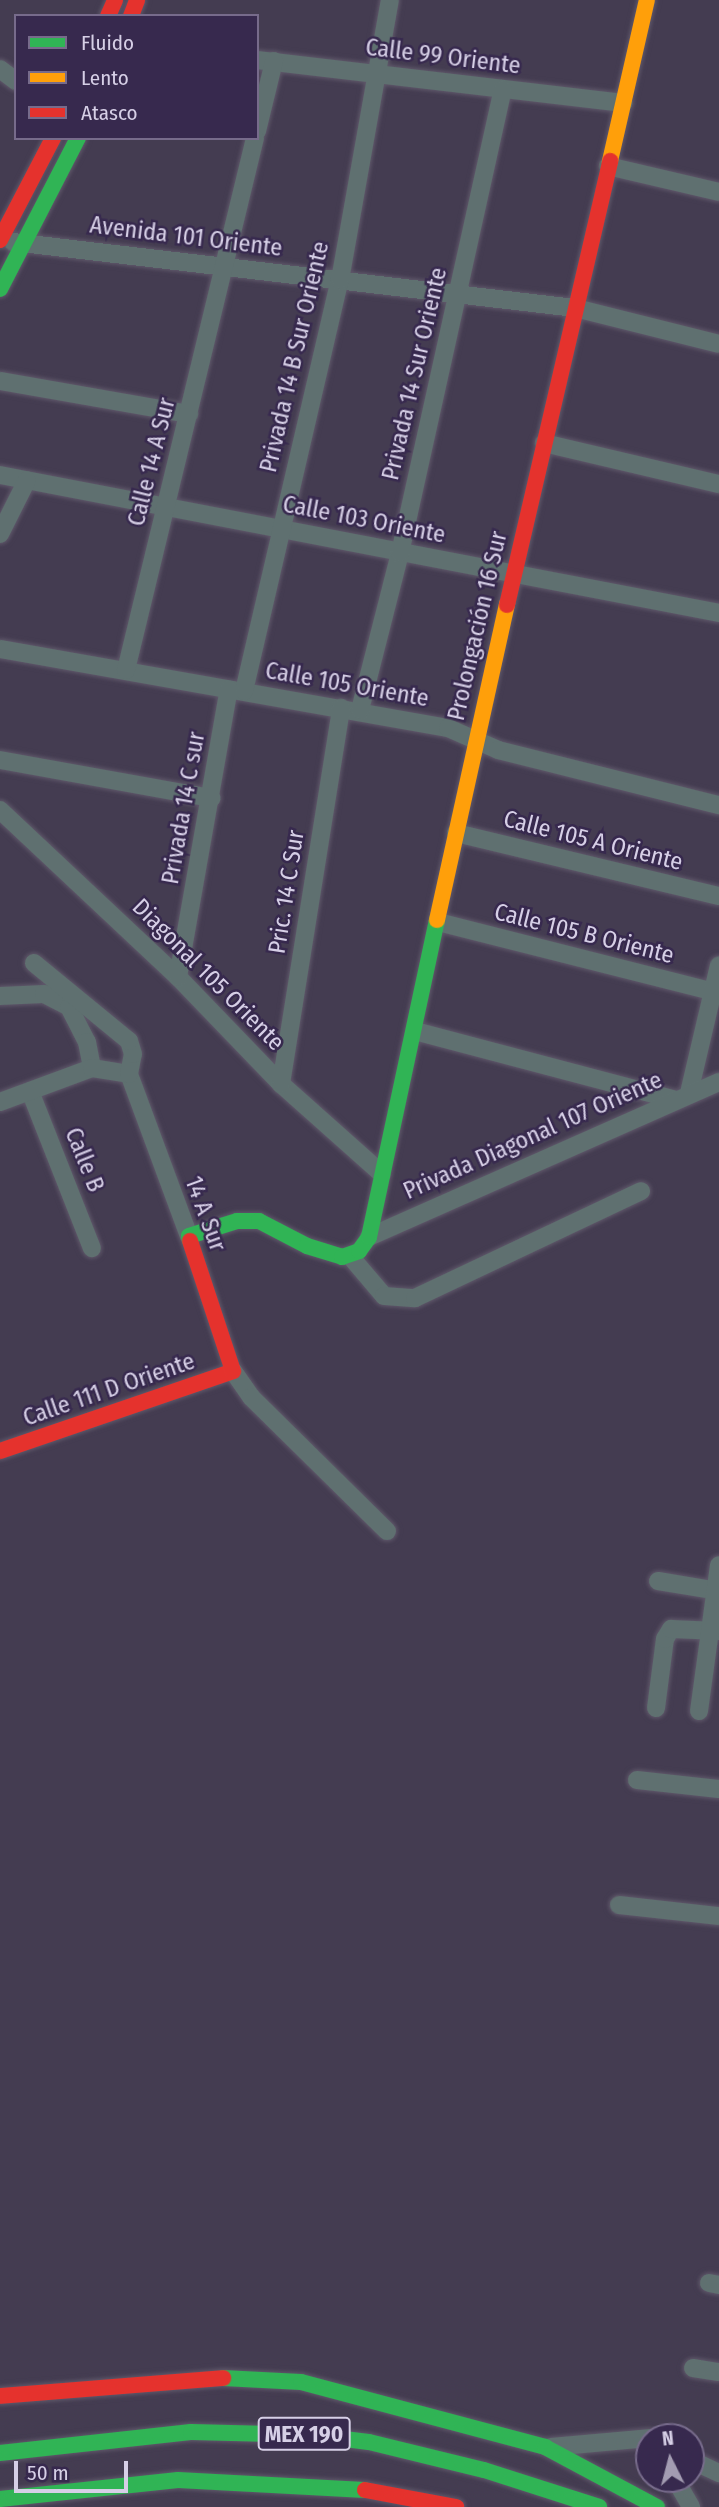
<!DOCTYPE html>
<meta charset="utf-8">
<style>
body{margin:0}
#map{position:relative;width:719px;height:2507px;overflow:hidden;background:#443c51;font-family:"Fira Sans Condensed",sans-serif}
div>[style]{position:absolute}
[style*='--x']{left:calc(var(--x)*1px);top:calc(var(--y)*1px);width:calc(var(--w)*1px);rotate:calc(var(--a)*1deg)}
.roads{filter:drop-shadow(0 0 2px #5f586a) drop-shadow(0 0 2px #5f586a)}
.street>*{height:18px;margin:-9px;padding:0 9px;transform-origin:9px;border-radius:9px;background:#5f7070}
.fast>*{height:16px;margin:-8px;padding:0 8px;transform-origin:8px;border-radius:8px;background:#30b455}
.slow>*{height:16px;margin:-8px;padding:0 8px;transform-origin:8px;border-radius:8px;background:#ff9f0a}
.jam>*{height:16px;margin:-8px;padding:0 8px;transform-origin:8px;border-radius:8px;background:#e5322d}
span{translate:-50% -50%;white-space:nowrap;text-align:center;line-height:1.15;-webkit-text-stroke:5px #37294e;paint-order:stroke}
.shield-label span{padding:2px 5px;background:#37294e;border:2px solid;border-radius:5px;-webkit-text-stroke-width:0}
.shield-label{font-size:23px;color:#d6cfe6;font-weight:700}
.street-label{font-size:24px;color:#d6cfe6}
.legend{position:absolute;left:14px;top:14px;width:245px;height:126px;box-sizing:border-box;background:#37294e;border:2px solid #776b8b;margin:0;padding:9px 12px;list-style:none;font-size:21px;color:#d6cfe6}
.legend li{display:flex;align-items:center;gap:14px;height:35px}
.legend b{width:35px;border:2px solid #776b8b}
.north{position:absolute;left:635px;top:2423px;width:70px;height:70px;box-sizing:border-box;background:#37294e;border:2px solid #776b8b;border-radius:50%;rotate:354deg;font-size:19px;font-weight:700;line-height:28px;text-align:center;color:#d6cfe6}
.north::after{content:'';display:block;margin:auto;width:24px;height:32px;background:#a39cb2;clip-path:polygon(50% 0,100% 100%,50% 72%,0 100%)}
.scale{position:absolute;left:14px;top:2461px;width:114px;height:32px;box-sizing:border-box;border:4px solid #d6cfe6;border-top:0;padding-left:9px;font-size:21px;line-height:24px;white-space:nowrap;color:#d6cfe6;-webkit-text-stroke:5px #37294e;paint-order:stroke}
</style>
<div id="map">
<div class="roads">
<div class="street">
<i style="--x:257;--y:60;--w:369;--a:6.7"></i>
<i style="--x:0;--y:69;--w:20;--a:37"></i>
<i style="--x:257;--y:131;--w:72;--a:-76.3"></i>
<i style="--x:608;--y:166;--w:114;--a:13.2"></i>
<i style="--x:13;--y:242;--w:566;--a:6.7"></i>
<i style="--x:575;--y:308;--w:148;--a:14"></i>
<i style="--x:0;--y:381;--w:192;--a:9.9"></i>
<i style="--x:544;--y:443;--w:180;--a:13.2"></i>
<i style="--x:0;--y:475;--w:732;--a:10.86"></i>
<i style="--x:0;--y:534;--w:60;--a:-63.4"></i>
<i style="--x:0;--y:649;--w:455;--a:10"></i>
<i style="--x:448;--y:728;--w:55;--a:23.7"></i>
<i style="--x:498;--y:750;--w:228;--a:14"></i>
<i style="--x:126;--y:670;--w:547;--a:-76.37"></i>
<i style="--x:244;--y:691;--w:422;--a:-76.9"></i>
<i style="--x:340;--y:280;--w:284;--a:-79.9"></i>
<i style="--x:360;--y:710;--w:162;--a:-75.7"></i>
<i style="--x:400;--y:553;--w:475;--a:-77.5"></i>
<i style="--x:0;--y:760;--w:215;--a:10.2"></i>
<i style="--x:0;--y:810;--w:244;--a:43.2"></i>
<i style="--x:178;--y:977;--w:149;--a:46.1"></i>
<i style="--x:281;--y:1084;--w:135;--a:41.7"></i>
<i style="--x:456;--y:833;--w:270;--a:13.5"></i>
<i style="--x:438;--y:922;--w:290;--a:14.2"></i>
<i style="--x:178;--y:977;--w:292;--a:-80"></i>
<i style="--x:0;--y:996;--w:44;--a:-2.6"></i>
<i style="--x:44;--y:994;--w:28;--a:27"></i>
<i style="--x:69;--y:1007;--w:39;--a:63"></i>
<i style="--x:87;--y:1042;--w:26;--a:79"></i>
<i style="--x:415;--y:1031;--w:267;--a:14.8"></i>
<i style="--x:129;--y:1074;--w:173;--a:69.7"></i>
<i style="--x:281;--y:1084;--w:381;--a:-80.9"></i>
<i style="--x:30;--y:1091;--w:169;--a:68.5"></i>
<i style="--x:689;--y:1093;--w:131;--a:-76.8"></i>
<i style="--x:0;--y:1102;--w:98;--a:-20.3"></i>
<i style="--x:92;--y:1068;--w:37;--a:9"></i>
<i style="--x:129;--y:1074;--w:20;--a:-79"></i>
<i style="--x:133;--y:1054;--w:14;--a:-107"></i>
<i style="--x:129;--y:1041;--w:123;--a:-140.6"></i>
<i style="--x:369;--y:1237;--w:383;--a:-23.9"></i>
<i style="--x:350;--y:1256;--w:52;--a:49.6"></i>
<i style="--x:384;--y:1296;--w:31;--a:4"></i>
<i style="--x:415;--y:1298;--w:250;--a:-25.3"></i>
<i style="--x:233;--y:1371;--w:32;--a:55"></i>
<i style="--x:251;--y:1397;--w:191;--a:44.6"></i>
<i style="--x:658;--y:1581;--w:62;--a:9.3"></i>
<i style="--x:656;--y:1708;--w:70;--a:-82.6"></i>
<i style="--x:665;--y:1639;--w:12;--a:-59"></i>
<i style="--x:671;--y:1629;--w:48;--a:2.4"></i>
<i style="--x:699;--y:1711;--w:147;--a:-82.2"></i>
<i style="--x:637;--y:1780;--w:82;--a:6.3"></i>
<i style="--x:619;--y:1905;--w:101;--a:6.3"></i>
<i style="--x:709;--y:2283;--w:10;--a:11"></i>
<i style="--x:693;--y:2368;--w:26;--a:9"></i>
<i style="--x:551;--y:2447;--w:98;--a:-5.2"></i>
<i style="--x:691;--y:2460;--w:31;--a:25"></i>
<i style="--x:675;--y:2479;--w:32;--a:60"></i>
</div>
<div class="fast">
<i style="--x:0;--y:289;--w:170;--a:-62.7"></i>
<i style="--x:190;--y:1241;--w:5;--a:-101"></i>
<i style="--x:189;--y:1236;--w:50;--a:-17.4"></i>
<i style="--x:237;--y:1221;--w:22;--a:0"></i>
<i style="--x:259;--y:1221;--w:54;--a:27.5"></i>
<i style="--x:307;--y:1246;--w:37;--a:17"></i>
<i style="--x:342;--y:1257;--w:18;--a:-19"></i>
<i style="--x:359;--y:1251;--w:17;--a:-54"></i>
<i style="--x:369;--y:1237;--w:324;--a:-77.9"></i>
<i style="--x:223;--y:2378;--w:78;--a:2.9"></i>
<i style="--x:301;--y:2382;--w:253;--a:14.9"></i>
<i style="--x:545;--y:2447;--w:127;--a:28.2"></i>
<i style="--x:0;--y:2453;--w:192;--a:-6.3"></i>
<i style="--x:191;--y:2432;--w:121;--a:1.4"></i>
<i style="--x:312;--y:2435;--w:57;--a:7"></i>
<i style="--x:369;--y:2442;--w:118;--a:13.7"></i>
<i style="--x:484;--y:2470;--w:121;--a:17.8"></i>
<i style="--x:0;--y:2499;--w:179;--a:-6.1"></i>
<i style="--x:178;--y:2480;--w:187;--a:3.1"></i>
</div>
<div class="slow">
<i style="--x:610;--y:161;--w:165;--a:-77.1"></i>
<i style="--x:437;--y:920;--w:323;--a:-77.5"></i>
</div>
<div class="jam">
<i style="--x:108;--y:16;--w:17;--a:-66"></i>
<i style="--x:131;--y:16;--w:17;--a:-69"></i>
<i style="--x:0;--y:240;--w:115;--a:-62.5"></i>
<i style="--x:507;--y:605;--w:456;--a:-76.9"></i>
<i style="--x:0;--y:1451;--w:246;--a:-18.9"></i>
<i style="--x:233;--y:1371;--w:137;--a:-108.3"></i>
<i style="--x:0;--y:2396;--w:224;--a:-4.6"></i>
<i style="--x:365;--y:2490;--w:93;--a:10.6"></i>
</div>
</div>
<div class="shield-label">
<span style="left:304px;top:2434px">MEX 190</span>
</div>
<div class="street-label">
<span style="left:443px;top:57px;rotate:7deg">Calle 99 Oriente</span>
<span style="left:186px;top:237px;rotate:7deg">Avenida 101 Oriente</span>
<span style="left:295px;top:357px;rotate:-77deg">Privada 14 B Sur Oriente</span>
<span style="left:415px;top:374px;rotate:-77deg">Privada 14 Sur Oriente</span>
<span style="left:152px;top:462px;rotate:-76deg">Calle 14 A Sur</span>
<span style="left:364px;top:520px;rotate:11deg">Calle 103 Oriente</span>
<span style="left:478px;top:626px;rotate:-77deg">Prolongación 16 Sur</span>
<span style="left:347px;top:685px;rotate:10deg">Calle 105 Oriente</span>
<span style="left:184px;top:808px;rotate:-80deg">Privada 14 C sur</span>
<span style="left:593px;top:841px;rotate:14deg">Calle 105 A Oriente</span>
<span style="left:287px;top:892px;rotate:-81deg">Pric. 14 C Sur</span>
<span style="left:584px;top:934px;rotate:14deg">Calle 105 B Oriente</span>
<span style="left:208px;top:975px;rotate:45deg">Diagonal 105 Oriente</span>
<span style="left:533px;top:1136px;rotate:-24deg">Privada Diagonal 107 Oriente</span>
<span style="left:84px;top:1160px;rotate:68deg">Calle B</span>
<span style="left:205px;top:1214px;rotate:70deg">14 A Sur</span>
<span style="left:109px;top:1390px;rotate:-19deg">Calle 111 D Oriente</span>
</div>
<ul class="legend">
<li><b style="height:9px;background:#30b455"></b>Fluido</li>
<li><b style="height:9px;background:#ff9f0a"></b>Lento</li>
<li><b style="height:9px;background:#e5322d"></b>Atasco</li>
</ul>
<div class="north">N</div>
<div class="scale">50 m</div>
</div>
